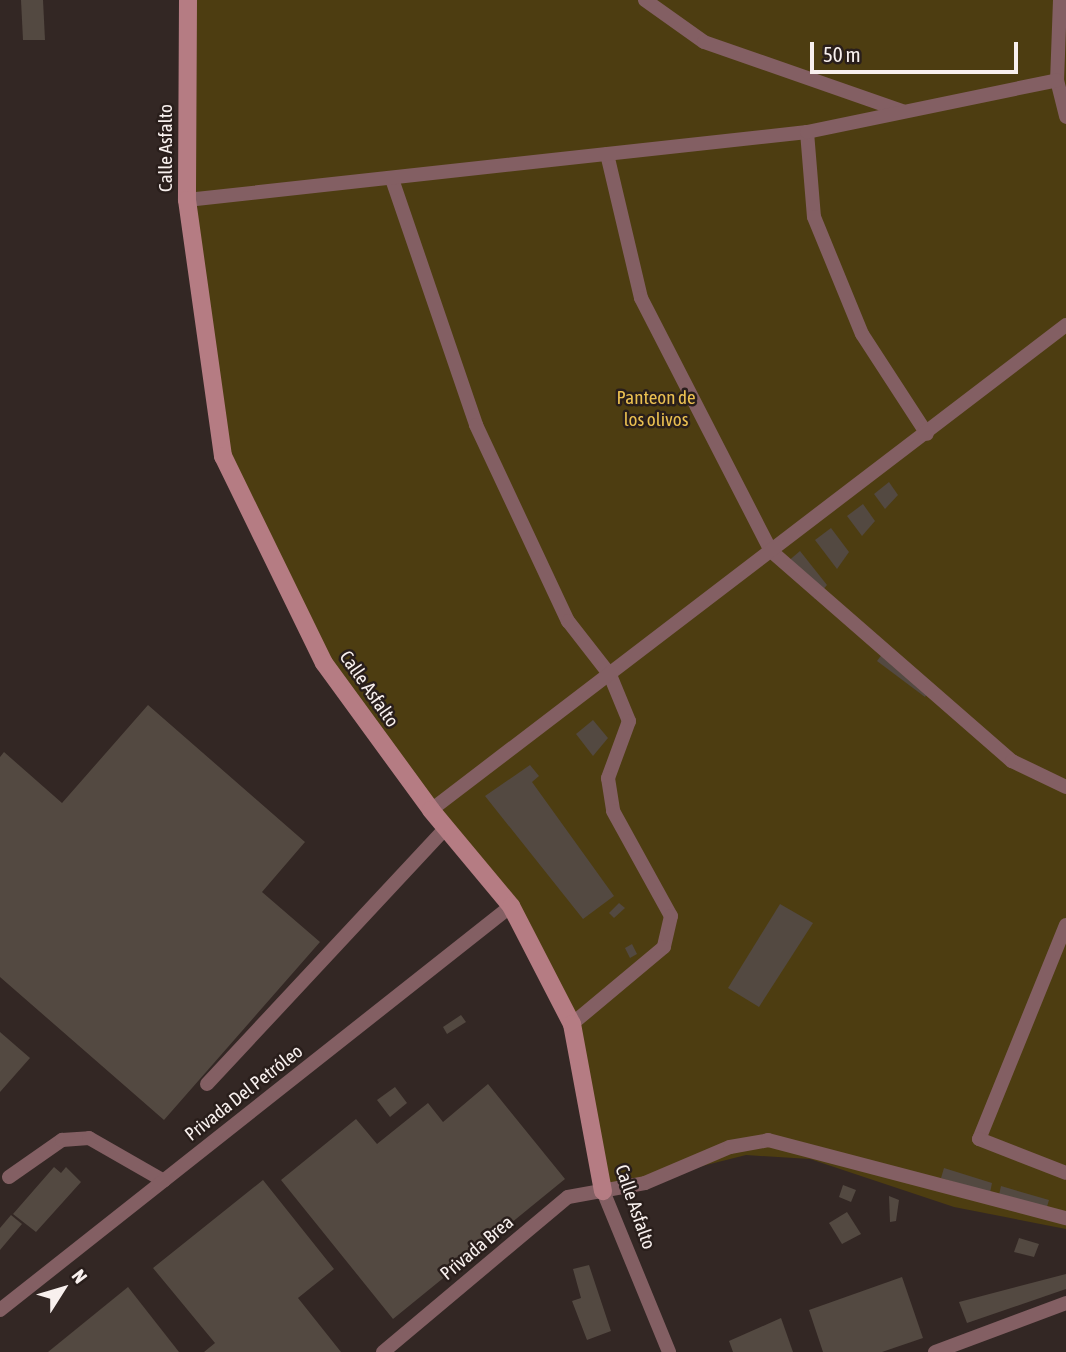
<!DOCTYPE html>
<meta charset="utf-8">
<style>
body{margin:0}
#map{position:relative;width:1066px;height:1352px;overflow:hidden;background:#332724;font-family:"Asap Condensed",sans-serif}
div>[style]{position:absolute}
[style*='--x']{left:calc(var(--x)*1px);top:calc(var(--y)*1px);width:calc(var(--w)*1px);rotate:calc(var(--a)*1deg)}
.green>*{inset:0;background:#4d3d11}
.building>*{inset:0;background:#534941}
.lane>*{height:14px;margin:-7px;padding:0 7px;transform-origin:7px;border-radius:7px;background:#835f63}
.secondary>*{height:18px;margin:-9px;padding:0 9px;transform-origin:9px;border-radius:9px;background:#b57c83}
span{translate:-50% -50%;white-space:nowrap;text-align:center;line-height:1.15;-webkit-text-stroke:5px #291e1b;paint-order:stroke}
.street-label{font-size:19px;color:#f8f0ee}
.park-label{font-size:19px;color:#ebc051}
.north{position:absolute;left:28px;top:1254px;width:70px;height:70px;-webkit-text-stroke:5px #291e1b;paint-order:stroke;rotate:53deg;font-size:19px;font-weight:700;line-height:28px;text-align:center;color:#f8f0ee}
.north::after{content:'';display:block;margin:auto;width:24px;height:32px;background:#f8f0ee;clip-path:polygon(50% 0,100% 100%,50% 72%,0 100%)}
.scale{position:absolute;left:810px;top:42px;width:208px;height:32px;box-sizing:border-box;border:4px solid #f8f0ee;border-top:0;padding-left:9px;font-size:21px;line-height:24px;white-space:nowrap;color:#f8f0ee;-webkit-text-stroke:5px #291e1b;paint-order:stroke}
</style>
<div id="map">
<div class="green">
<i style="clip-path:polygon(188px 0,1066px 0,1066px 1229px,954px 1207px,810px 1159px,746px 1155px,603px 1191px,572px 1024px,511px 906px,324px 663px,223px 456px,187px 200px)"></i>
</div>
<div class="building">
<i style="clip-path:polygon(21px 0,43px 0,45px 40px,23px 40px)"></i>
<i style="clip-path:polygon(889px 482px,898px 495px,885px 509px,874px 494px)"></i>
<i style="clip-path:polygon(863px 504px,875px 521px,862px 536px,847px 516px)"></i>
<i style="clip-path:polygon(831px 528px,849px 552px,837px 569px,815px 540px)"></i>
<i style="clip-path:polygon(800px 551px,827px 585px,815px 599px,786px 563px)"></i>
<i style="clip-path:polygon(883px 653px,930px 689px,925px 697px,877px 661px)"></i>
<i style="clip-path:polygon(148px 705px,305px 842px,262px 892px,320px 942px,164px 1120px,0 977px,0 757px,4px 752px,62px 803px)"></i>
<i style="clip-path:polygon(593px 720px,608px 738px,593px 756px,576px 734px)"></i>
<i style="clip-path:polygon(530px 765px,539px 776px,532px 782px,614px 896px,583px 919px,485px 796px)"></i>
<i style="clip-path:polygon(619px 903px,625px 908px,614px 918px,609px 913px)"></i>
<i style="clip-path:polygon(780px 904px,813px 923px,759px 1007px,728px 988px)"></i>
<i style="clip-path:polygon(632px 944px,637px 954px,630px 958px,625px 948px)"></i>
<i style="clip-path:polygon(461px 1015px,466px 1022px,447px 1034px,443px 1027px)"></i>
<i style="clip-path:polygon(0 1032px,30px 1058px,0 1092px)"></i>
<i style="clip-path:polygon(488px 1084px,565px 1179px,393px 1319px,281px 1180px,356px 1119px,377px 1144px,428px 1103px,443px 1122px)"></i>
<i style="clip-path:polygon(395px 1087px,407px 1103px,390px 1117px,377px 1100px)"></i>
<i style="clip-path:polygon(54px 1167px,61px 1173px,66px 1167px,81px 1182px,36px 1232px,13px 1214px)"></i>
<i style="clip-path:polygon(944px 1168px,992px 1183px,990px 1193px,941px 1178px)"></i>
<i style="clip-path:polygon(263px 1180px,334px 1269px,298px 1298px,341px 1352px,204px 1352px,215px 1343px,153px 1268px)"></i>
<i style="clip-path:polygon(843px 1185px,856px 1190px,851px 1202px,839px 1197px)"></i>
<i style="clip-path:polygon(1001px 1186px,1049px 1200px,1046px 1210px,999px 1195px)"></i>
<i style="clip-path:polygon(889px 1196px,899px 1200px,896px 1221px,890px 1222px)"></i>
<i style="clip-path:polygon(847px 1212px,861px 1234px,842px 1244px,829px 1223px)"></i>
<i style="clip-path:polygon(11px 1215px,22px 1224px,0 1250px,0 1228px)"></i>
<i style="clip-path:polygon(1019px 1238px,1039px 1244px,1034px 1257px,1014px 1252px)"></i>
<i style="clip-path:polygon(589px 1265px,611px 1331px,587px 1340px,572px 1301px,581px 1298px,573px 1269px)"></i>
<i style="clip-path:polygon(1066px 1274px,1066px 1289px,967px 1323px,959px 1302px)"></i>
<i style="clip-path:polygon(902px 1277px,923px 1338px,882px 1352px,823px 1352px,809px 1310px)"></i>
<i style="clip-path:polygon(128px 1287px,179px 1352px,48px 1352px)"></i>
<i style="clip-path:polygon(781px 1318px,793px 1352px,733px 1352px,729px 1341px)"></i>
</div>
<div class="lane">
<i style="--x:645;--y:0;--w:72;--a:35.4"></i>
<i style="--x:704;--y:42;--w:210;--a:19.2"></i>
<i style="--x:1060;--y:0;--w:80;--a:92.1"></i>
<i style="--x:1057;--y:80;--w:38;--a:76"></i>
<i style="--x:807;--y:132;--w:85;--a:85.3"></i>
<i style="--x:814;--y:217;--w:126;--a:67.7"></i>
<i style="--x:862;--y:334;--w:119;--a:57"></i>
<i style="--x:607;--y:154;--w:148;--a:76.7"></i>
<i style="--x:641;--y:298;--w:284;--a:62.8"></i>
<i style="--x:771;--y:551;--w:320;--a:41.1"></i>
<i style="--x:1012;--y:761;--w:60;--a:25.7"></i>
<i style="--x:393;--y:182;--w:257;--a:71.1"></i>
<i style="--x:476;--y:425;--w:217;--a:64.9"></i>
<i style="--x:568;--y:621;--w:68;--a:52.1"></i>
<i style="--x:610;--y:675;--w:50;--a:67.6"></i>
<i style="--x:629;--y:721;--w:61;--a:110.2"></i>
<i style="--x:608;--y:778;--w:33;--a:81"></i>
<i style="--x:613;--y:811;--w:120;--a:61.1"></i>
<i style="--x:671;--y:916;--w:32;--a:103"></i>
<i style="--x:664;--y:947;--w:120;--a:140.1"></i>
<i style="--x:187;--y:200;--w:624;--a:-6.26"></i>
<i style="--x:807;--y:132;--w:255;--a:-11.7"></i>
<i style="--x:431;--y:810;--w:799;--a:-37.37"></i>
<i style="--x:1066;--y:925;--w:231;--a:112.1"></i>
<i style="--x:979;--y:1139;--w:93;--a:21.3"></i>
<i style="--x:207;--y:1084;--w:350;--a:-47"></i>
<i style="--x:9;--y:1177;--w:65;--a:-34.9"></i>
<i style="--x:62;--y:1140;--w:27;--a:-4"></i>
<i style="--x:89;--y:1138;--w:86;--a:29.8"></i>
<i style="--x:603;--y:1191;--w:174;--a:67.7"></i>
<i style="--x:0;--y:1310;--w:651;--a:-38.33"></i>
<i style="--x:383;--y:1352;--w:241;--a:-40"></i>
<i style="--x:568;--y:1197;--w:78;--a:-10.3"></i>
<i style="--x:645;--y:1183;--w:92;--a:-23"></i>
<i style="--x:730;--y:1147;--w:39;--a:-10"></i>
<i style="--x:768;--y:1140;--w:308;--a:14.7"></i>
<i style="--x:935;--y:1352;--w:140;--a:-20.5"></i>
</div>
<div class="secondary">
<i style="--x:188;--y:0;--w:200;--a:90.3"></i>
<i style="--x:187;--y:200;--w:259;--a:82"></i>
<i style="--x:223;--y:456;--w:230;--a:64"></i>
<i style="--x:324;--y:663;--w:182;--a:53.9"></i>
<i style="--x:431;--y:810;--w:125;--a:50.2"></i>
<i style="--x:511;--y:906;--w:133;--a:62.7"></i>
<i style="--x:572;--y:1024;--w:170;--a:79.5"></i>
</div>
<div class="street-label">
<span style="left:166px;top:148px;rotate:-90deg">Calle Asfalto</span>
<span style="left:369px;top:689px;rotate:55deg">Calle Asfalto</span>
<span style="left:244px;top:1093px;rotate:-38deg">Privada Del Petróleo</span>
<span style="left:635px;top:1207px;rotate:71deg">Calle Asfalto</span>
<span style="left:477px;top:1248px;rotate:-40deg">Privada Brea</span>
</div>
<div class="park-label">
<span style="left:656px;top:409px">Panteon de<br>los olivos</span>
</div>
<div class="north">N</div>
<div class="scale">50 m</div>
</div>
